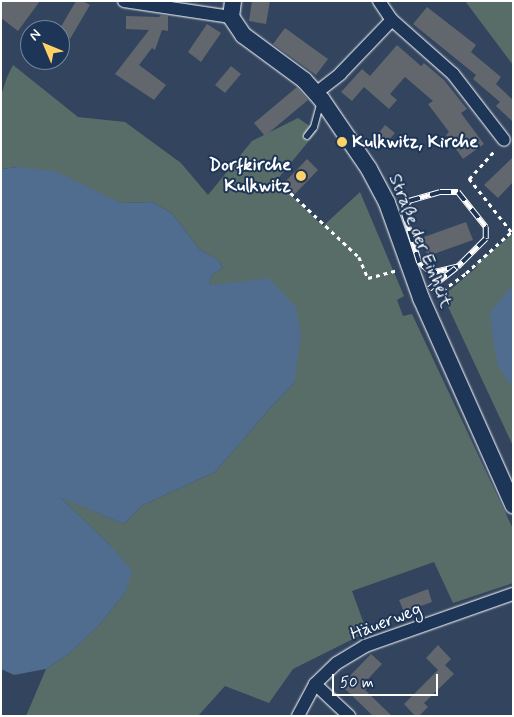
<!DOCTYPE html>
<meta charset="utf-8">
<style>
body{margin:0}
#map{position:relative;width:514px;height:717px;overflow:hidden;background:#32445e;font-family:Mynerve,sans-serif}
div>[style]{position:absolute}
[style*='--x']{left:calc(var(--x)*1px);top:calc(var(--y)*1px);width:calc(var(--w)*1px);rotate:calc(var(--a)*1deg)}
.green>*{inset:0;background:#586d68}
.water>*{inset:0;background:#506d8f}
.building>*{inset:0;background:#62666d}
.path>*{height:2.5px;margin-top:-1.25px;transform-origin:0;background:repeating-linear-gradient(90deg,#fff 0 4px,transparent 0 8px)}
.roads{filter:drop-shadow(0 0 1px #fff) drop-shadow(0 0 1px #fff)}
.service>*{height:6px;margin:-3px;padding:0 3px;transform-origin:3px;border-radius:3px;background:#1d3557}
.minor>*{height:12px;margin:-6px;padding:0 6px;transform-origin:6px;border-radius:6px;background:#1d3557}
.tertiary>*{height:16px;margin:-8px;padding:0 8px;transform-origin:8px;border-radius:8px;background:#1d3557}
.rail>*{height:5.5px;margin-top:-2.75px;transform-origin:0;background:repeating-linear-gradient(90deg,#1d3557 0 11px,#fff 0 22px);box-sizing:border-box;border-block:1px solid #fff}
.dots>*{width:14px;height:14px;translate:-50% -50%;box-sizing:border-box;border:2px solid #1d3557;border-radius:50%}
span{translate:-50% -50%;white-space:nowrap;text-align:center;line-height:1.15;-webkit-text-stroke:4px #1d3557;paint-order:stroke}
.poi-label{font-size:18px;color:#fff;font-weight:700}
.left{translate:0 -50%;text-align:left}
.right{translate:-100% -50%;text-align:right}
.street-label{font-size:18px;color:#fff}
.frame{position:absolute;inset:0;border:2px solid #fff;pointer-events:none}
.north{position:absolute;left:20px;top:20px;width:50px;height:50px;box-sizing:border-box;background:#1d3557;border:1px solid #77869a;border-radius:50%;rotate:315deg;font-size:14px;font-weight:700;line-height:20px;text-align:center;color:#fff}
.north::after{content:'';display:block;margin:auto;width:18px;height:22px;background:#ffd166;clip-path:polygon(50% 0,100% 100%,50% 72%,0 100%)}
.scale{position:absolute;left:332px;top:674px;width:106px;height:22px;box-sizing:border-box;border:2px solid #fff;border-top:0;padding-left:6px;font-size:15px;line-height:18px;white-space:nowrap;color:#fff;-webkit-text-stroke:4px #1d3557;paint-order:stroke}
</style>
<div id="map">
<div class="green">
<i style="clip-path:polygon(465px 1px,513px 1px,513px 65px)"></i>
<i style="clip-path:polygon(13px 65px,78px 117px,125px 122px,181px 163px,208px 195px,252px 141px,298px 118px,317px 131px,276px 181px,323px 226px,360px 192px,404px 296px,397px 300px,403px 316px,412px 314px,513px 529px,513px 583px,453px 603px,434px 562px,352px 591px,367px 632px,293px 669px,269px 703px,225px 686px,198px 716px,26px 716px,46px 669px,70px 653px,100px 624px,125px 593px,111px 546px,59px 496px,124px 524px,143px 505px,215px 472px,272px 406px,294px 383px,209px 285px,212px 275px,223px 268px,217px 259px,199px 249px,172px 213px,152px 202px,121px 203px,18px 167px,1px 169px,1px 96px,7px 77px)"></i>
<i style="clip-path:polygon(513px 234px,513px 446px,443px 296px,477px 267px,476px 264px)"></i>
</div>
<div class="water">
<i style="clip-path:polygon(18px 167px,55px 171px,121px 203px,152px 202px,172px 213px,199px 249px,217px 259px,223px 268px,212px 275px,209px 285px,268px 278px,296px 307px,301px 335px,294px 383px,272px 406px,215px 472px,143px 505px,124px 524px,60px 497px,111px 546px,132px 571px,125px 593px,100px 624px,70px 653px,46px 669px,14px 675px,1px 669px,1px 169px)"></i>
<i style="clip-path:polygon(513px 285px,513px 388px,498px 366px,492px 334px,490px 312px)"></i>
</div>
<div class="building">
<i style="clip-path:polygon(1px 1px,40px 1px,18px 31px,1px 18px)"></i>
<i style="clip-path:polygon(76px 1px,83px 1px,90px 5px,70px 39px,59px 30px)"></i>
<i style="clip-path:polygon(252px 1px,270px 1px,266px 24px,249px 21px)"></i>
<i style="clip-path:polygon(427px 7px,476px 45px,471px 52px,501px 77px,496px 84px,513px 100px,513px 122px,496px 106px,500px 102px,473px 79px,476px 75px,413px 24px)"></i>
<i style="clip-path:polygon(161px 15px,168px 16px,168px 31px,162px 30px,155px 50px,152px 48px,139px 65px,166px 85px,154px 100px,115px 74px,149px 30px,126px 29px,126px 16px,159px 17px)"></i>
<i style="clip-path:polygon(207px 24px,221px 33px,201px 62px,188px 52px)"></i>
<i style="clip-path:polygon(285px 28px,328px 59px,316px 75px,273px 44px)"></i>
<i style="clip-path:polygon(397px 45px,421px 66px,424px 63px,444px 80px,467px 109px,461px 113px,484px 144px,463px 159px,446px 135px,449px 132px,428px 104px,433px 101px,405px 77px,390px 94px,397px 100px,389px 109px,364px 87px,352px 101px,341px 92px,362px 69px,370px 76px)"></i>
<i style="clip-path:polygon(231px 66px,241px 74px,225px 93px,215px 85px)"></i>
<i style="clip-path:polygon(297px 87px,308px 100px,265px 136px,254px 123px)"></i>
<i style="clip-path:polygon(385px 125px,395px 133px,387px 142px,378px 134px)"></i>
<i style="clip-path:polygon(513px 157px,513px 182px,498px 198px,484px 185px)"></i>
<i style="clip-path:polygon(307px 159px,318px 170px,295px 194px,284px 183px)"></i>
<i style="clip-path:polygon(466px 222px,473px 240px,428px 256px,421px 238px)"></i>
<i style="clip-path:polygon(428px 589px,432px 602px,404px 612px,399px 600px)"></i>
<i style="clip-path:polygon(438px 645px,451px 659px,445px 665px,454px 674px,424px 703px,428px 707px,419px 716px,415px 716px,404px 704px,438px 670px,426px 658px)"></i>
<i style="clip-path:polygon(371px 654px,382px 664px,368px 679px,372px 683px,365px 690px,392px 716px,373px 716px,341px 685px)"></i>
</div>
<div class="path">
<i style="--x:279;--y:182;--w:110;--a:43.2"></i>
<i style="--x:359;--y:257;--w:23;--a:67"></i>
<i style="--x:368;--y:278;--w:28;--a:-15"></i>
<i style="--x:436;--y:295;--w:37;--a:-36"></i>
<i style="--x:466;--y:273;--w:61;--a:-42.3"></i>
<i style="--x:511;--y:232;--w:68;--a:-128.4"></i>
<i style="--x:469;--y:179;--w:39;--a:-48"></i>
</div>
<div class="roads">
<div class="service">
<i style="--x:307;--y:136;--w:11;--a:-52"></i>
<i style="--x:314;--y:127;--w:27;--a:-75"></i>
</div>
<div class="minor">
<i style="--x:124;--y:1;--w:108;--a:8.5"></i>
<i style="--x:379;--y:1;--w:23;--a:56"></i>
<i style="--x:392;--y:20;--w:81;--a:41.5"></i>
<i style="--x:453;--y:74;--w:83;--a:52.3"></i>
<i style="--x:316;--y:93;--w:31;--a:-38"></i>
<i style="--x:340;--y:74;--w:75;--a:-46.1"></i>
<i style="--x:315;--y:684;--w:47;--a:43.3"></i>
<i style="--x:298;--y:716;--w:36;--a:-62"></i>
<i style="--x:315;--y:684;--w:30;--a:-44"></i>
<i style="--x:337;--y:663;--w:33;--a:-31"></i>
<i style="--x:365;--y:646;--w:157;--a:-19.4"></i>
</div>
<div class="tertiary">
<i style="--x:233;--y:1;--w:16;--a:97"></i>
<i style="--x:231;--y:17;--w:22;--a:56"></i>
<i style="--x:243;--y:35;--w:76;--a:36.4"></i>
<i style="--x:304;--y:80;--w:27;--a:48"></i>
<i style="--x:322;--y:100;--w:83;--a:55.7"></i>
<i style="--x:369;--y:169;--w:38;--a:62"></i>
<i style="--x:387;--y:203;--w:101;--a:70.3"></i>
<i style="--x:421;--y:298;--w:227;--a:66"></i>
</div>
</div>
<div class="rail">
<i style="--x:440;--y:192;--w:18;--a:0"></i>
<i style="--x:458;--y:192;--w:45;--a:51.3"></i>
<i style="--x:486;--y:227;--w:12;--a:90"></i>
<i style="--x:486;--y:239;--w:40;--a:135"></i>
<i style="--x:458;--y:267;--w:28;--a:167"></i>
<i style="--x:431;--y:273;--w:16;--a:-140"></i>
<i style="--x:419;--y:263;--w:54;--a:-107.1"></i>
<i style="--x:403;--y:211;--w:12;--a:-59"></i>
<i style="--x:409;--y:201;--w:32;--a:-16"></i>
<i style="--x:429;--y:289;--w:34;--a:-38"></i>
</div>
<div class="dots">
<i style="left:342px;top:142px;background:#ffd166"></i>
<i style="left:301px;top:176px;background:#ffd166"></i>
</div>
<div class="poi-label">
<span class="left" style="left:352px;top:142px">Kulkwitz, Kirche</span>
<span class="right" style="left:291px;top:176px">Dorfkirche<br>Kulkwitz</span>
</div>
<div class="street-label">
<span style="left:420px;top:241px;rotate:68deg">Straße der Einheit</span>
<span style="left:386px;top:622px;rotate:-21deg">Häuerweg</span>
</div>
<div class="frame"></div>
<div class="north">N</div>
<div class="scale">50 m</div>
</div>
